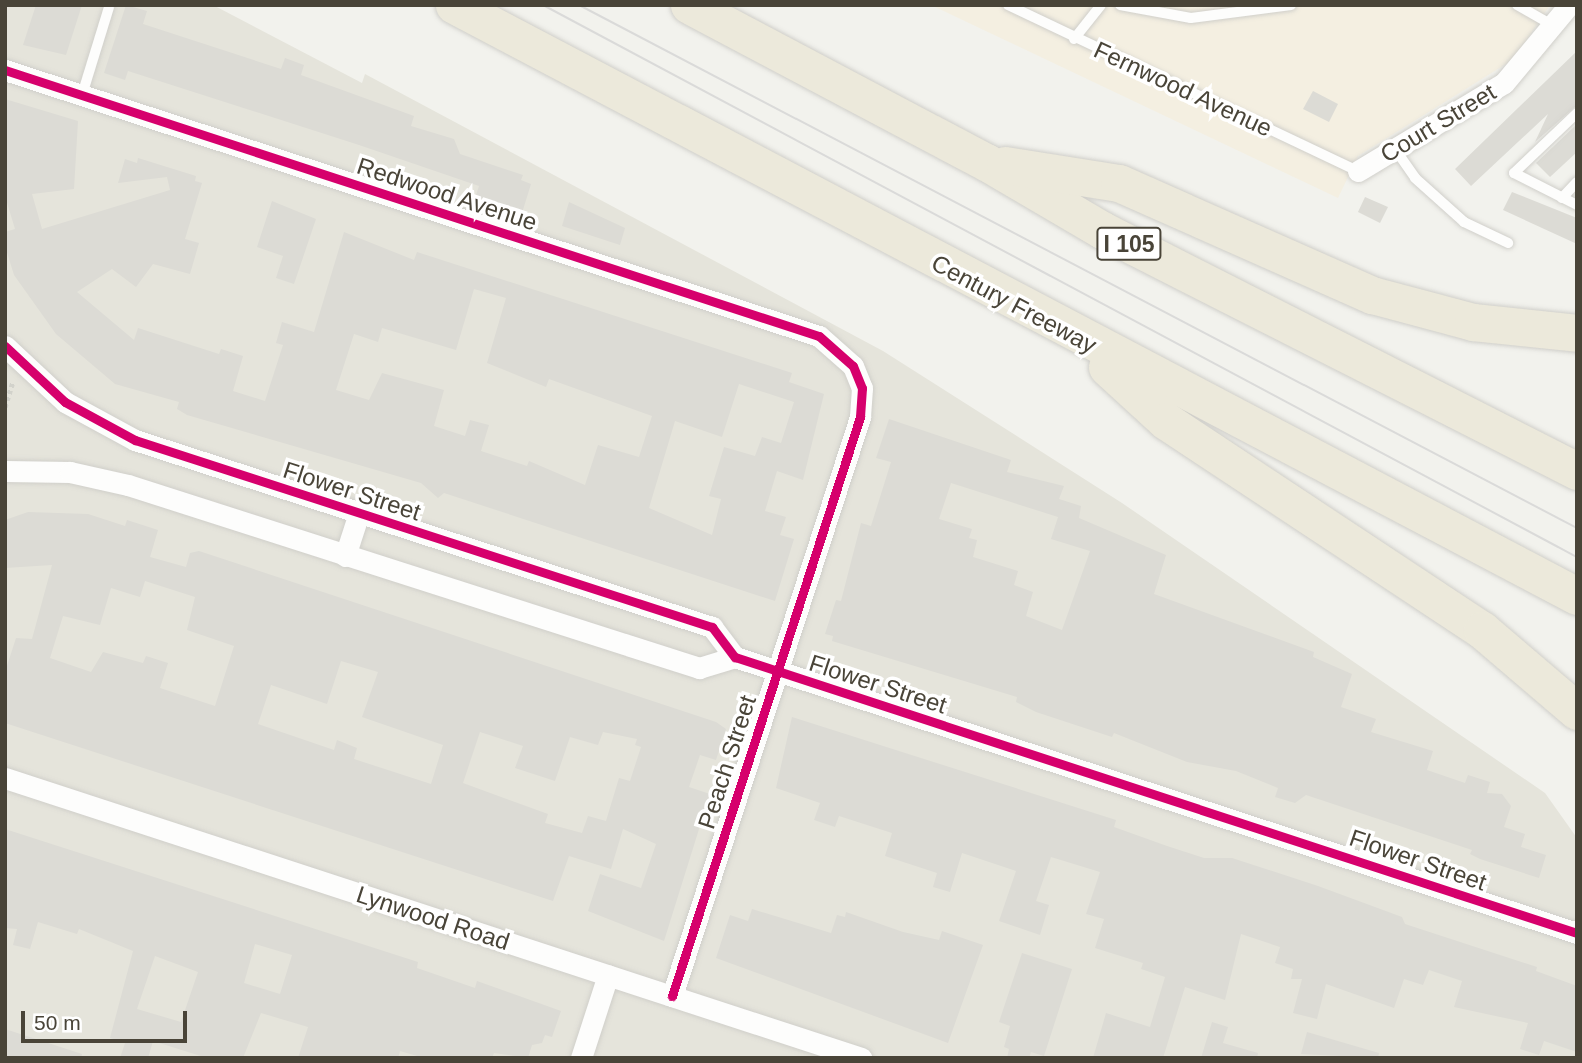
<!DOCTYPE html>
<style>
body{margin:0}
#map{position:relative;width:1582px;height:1063px;overflow:hidden;background:#f2f2ed;font-family:Arial,sans-serif}
div>[style]{position:absolute}
[style*='--x']{left:calc(var(--x)*1px);top:calc(var(--y)*1px);width:calc(var(--w)*1px);rotate:calc(var(--a)*1deg)}
.residential>*{inset:0;background:#e5e4db}
.commercial>*{inset:0;background:#f4efe1}
.building>*{inset:0;background:#dcdbd5}
.path>*{height:4.5px;margin-top:-2.25px;transform-origin:0;background:repeating-linear-gradient(90deg,#d2d2cb 0 3.5px,transparent 0 7px)}
.roads{filter:drop-shadow(0 0 2px #d0cfca) drop-shadow(0 0 2px #d0cfca)}
.service>*{height:10px;margin:-5px;padding:0 5px;transform-origin:5px;border-radius:5px;background:#fdfdfc}
.minor>*{height:21px;margin:-10.5px;padding:0 10.5px;transform-origin:10.5px;border-radius:10.5px;background:#fdfdfc}
.motorway>*{height:37px;margin:-18.5px;padding:0 18.5px;transform-origin:18.5px;border-radius:18.5px;background:#ece9db}
.tram>*{height:2px;margin:-1px;padding:0 1px;transform-origin:1px;border-radius:1px;background:#dadad9}
.cycleway>*{height:9px;margin:-4.5px;padding:0 4.5px;transform-origin:4.5px;border-radius:4.5px;background:#d6006c}
span{translate:-50% -50%;white-space:nowrap;text-align:center;line-height:1.15;-webkit-text-stroke:7px #fff;paint-order:stroke}
.shield-label span{padding:2px 5px;background:#fff;border:2px solid;border-radius:5px;-webkit-text-stroke-width:0}
.shield-label{font-size:23px;color:#494438;font-weight:700}
.street-label{font-size:24px;color:#494438}
.frame{position:absolute;inset:0;border:7px solid #494438;pointer-events:none}
.scale{position:absolute;left:21px;top:1011px;width:166px;height:32px;box-sizing:border-box;border:4px solid #494438;border-top:0;padding-left:9px;font-size:21px;line-height:24px;white-space:nowrap;color:#494438;-webkit-text-stroke:5px #fff;paint-order:stroke}
</style>
<div id="map">
<div class="residential">
<i style="clip-path:polygon(5px 5px,213px 5px,362px 83px,365px 74px,883px 351px,1122px 503px,1545px 793px,1577px 838px,1577px 1058px,5px 1058px)"></i>
</div>
<div class="commercial">
<i style="clip-path:polygon(931px 5px,1550px 5px,1514px 59px,1358px 156px,1338px 198px)"></i>
</div>
<div class="building">
<i style="clip-path:polygon(36px 5px,82px 5px,66px 55px,23px 45px)"></i>
<i style="clip-path:polygon(126px 5px,147px 11px,143px 24px,281px 69px,285px 58px,304px 65px,301px 75px,414px 116px,411px 126px,454px 139px,460px 154px,523px 175px,521px 180px,531px 184px,522px 213px,475px 198px,479px 186px,359px 145px,128px 71px,125px 80px,104px 73px)"></i>
<i style="clip-path:polygon(1577px 51px,1577px 105px,1535px 142px,1548px 114px,1471px 186px,1455px 169px)"></i>
<i style="clip-path:polygon(1313px 91px,1338px 104px,1329px 122px,1303px 109px)"></i>
<i style="clip-path:polygon(evenodd,5px 99px,78px 121px,74px 189px,32px 194px,42px 229px,170px 190px,167px 177px,118px 183px,125px 159px,137px 163px,138px 158px,196px 176px,195px 181px,202px 183px,185px 239px,199px 243px,190px 274px,153px 264px,136px 287px,112px 269px,77px 292px,134px 340px,138px 328px,219px 354px,221px 349px,243px 356px,233px 391px,265px 401px,283px 345px,276px 343px,282px 322px,314px 332px,344px 232px,414px 260px,417px 252px,792px 373px,789px 382px,824px 394px,803px 480px,777px 471px,765px 511px,786px 517px,780px 535px,794px 539px,775px 601px,444px 493px,438px 498px,421px 483px,187px 415px,177px 409px,179px 402px,115px 384px,56px 334px,14px 275px,5px 246px,5px 232px,15px 229px,5px 196px,5px 99px,474px 289px,506px 298px,487px 363px,546px 387px,549px 379px,652px 416px,639px 457px,598px 445px,585px 485px,529px 461px,527px 466px,481px 451px,489px 425px,470px 420px,465px 436px,434px 426px,444px 390px,382px 373px,369px 400px,336px 390px,354px 334px,378px 342px,382px 328px,456px 350px,474px 289px,5px 99px,739px 384px,794px 402px,781px 443px,762px 437px,755px 456px,724px 447px,709px 496px,721px 499px,712px 535px,649px 508px,675px 421px,722px 437px,739px 384px)"></i>
<i style="clip-path:polygon(1577px 124px,1577px 152px,1550px 177px,1536px 163px)"></i>
<i style="clip-path:polygon(1512px 192px,1577px 218px,1577px 244px,1503px 210px)"></i>
<i style="clip-path:polygon(1365px 197px,1388px 207px,1380px 223px,1358px 212px)"></i>
<i style="clip-path:polygon(272px 201px,316px 219px,294px 284px,276px 278px,283px 256px,257px 247px)"></i>
<i style="clip-path:polygon(569px 202px,625px 228px,620px 245px,562px 226px)"></i>
<i style="clip-path:polygon(evenodd,889px 419px,1011px 460px,1007px 472px,1064px 486px,1059px 499px,1081px 506px,1079px 518px,1166px 555px,1154px 594px,1314px 652px,1313px 657px,1352px 674px,1341px 707px,1376px 719px,1371px 732px,1433px 751px,1427px 770px,1465px 783px,1468px 775px,1490px 782px,1487px 793px,1502px 794px,1511px 806px,1504px 827px,1525px 834px,1521px 847px,1546px 855px,1539px 878px,1480px 859px,1470px 854px,1472px 850px,1306px 795px,1295px 803px,1275px 797px,1278px 788px,1236px 771px,1187px 762px,1114px 733px,1112px 737px,1036px 712px,1016px 702px,1017px 697px,832px 641px,833px 636px,825px 634px,836px 600px,841px 601px,861px 523px,871px 526px,891px 462px,876px 458px,889px 419px,951px 483px,1058px 517px,1051px 539px,1090px 551px,1062px 630px,1026px 616px,1033px 592px,1014px 585px,1018px 571px,973px 557px,977px 540px,969px 538px,972px 529px,939px 519px,951px 483px)"></i>
<i style="clip-path:polygon(evenodd,28px 512px,88px 514px,125px 526px,127px 520px,158px 530px,150px 557px,186px 567px,190px 553px,199px 551px,716px 722px,726px 729px,716px 760px,700px 755px,689px 787px,710px 794px,664px 941px,588px 911px,600px 874px,641px 888px,656px 844px,623px 829px,611px 869px,569px 856px,553px 901px,5px 723px,5px 672px,16px 638px,32px 639px,52px 565px,5px 568px,5px 520px,28px 512px,145px 581px,195px 597px,187px 630px,234px 646px,215px 706px,160px 688px,168px 663px,146px 656px,143px 663px,103px 652px,91px 672px,50px 658px,63px 616px,100px 625px,111px 588px,140px 597px,145px 581px,28px 512px,341px 661px,378px 672px,362px 717px,443px 745px,431px 784px,354px 759px,357px 748px,337px 740px,334px 750px,258px 724px,271px 685px,327px 704px,341px 661px,28px 512px,480px 732px,523px 746px,515px 768px,555px 781px,570px 737px,598px 745px,603px 732px,637px 739px,635px 745px,641px 747px,630px 781px,619px 778px,606px 821px,588px 816px,582px 833px,545px 823px,548px 814px,463px 783px,480px 732px)"></i>
<i style="clip-path:polygon(792px 717px,1116px 820px,1114px 827px,1167px 846px,1204px 858px,1232px 858px,1318px 886px,1402px 917px,1405px 924px,1537px 967px,1536px 971px,1577px 986px,1577px 1052px,1544px 1041px,1539px 1055px,1520px 1049px,1528px 1023px,1454px 1007px,1462px 981px,1429px 970px,1423px 985px,1404px 979px,1394px 1008px,1326px 984px,1317px 1019px,1293px 1013px,1302px 979px,1291px 979px,1293px 969px,1275px 963px,1280px 947px,1241px 934px,1225px 1000px,1185px 987px,1163px 1058px,1093px 1058px,1106px 1013px,1150px 1027px,1165px 977px,1141px 969px,1143px 963px,1095px 948px,1104px 919px,1086px 914px,1100px 872px,1051px 857px,1036px 901px,1049px 905px,1040px 935px,999px 921px,1016px 871px,962px 853px,950px 892px,933px 887px,937px 873px,885px 856px,892px 833px,839px 816px,835px 827px,814px 820px,820px 803px,776px 788px)"></i>
<i style="clip-path:polygon(evenodd,5px 829px,418px 962px,417px 968px,475px 988px,477px 981px,561px 1011px,552px 1037px,545px 1035px,542px 1043px,532px 1045px,528px 1058px,494px 1053px,492px 1058px,424px 1058px,400px 1051px,398px 1058px,298px 1058px,308px 1027px,261px 1013px,243px 1058px,207px 1058px,153px 1041px,148px 1058px,120px 1058px,125px 1043px,110px 1038px,133px 951px,79px 929px,77px 934px,38px 922px,30px 949px,13px 945px,17px 929px,5px 928px,5px 829px,255px 944px,292px 955px,280px 994px,244px 983px,255px 944px,5px 829px,155px 956px,198px 972px,181px 1022px,137px 1009px,155px 956px)"></i>
<i style="clip-path:polygon(752px 909px,831px 933px,837px 915px,845px 917px,846px 912px,903px 932px,939px 940px,942px 931px,983px 945px,948px 1043px,716px 958px,730px 915px,748px 921px)"></i>
<i style="clip-path:polygon(1022px 953px,1072px 969px,1044px 1056px,1031px 1052px,1029px 1058px,1007px 1058px,1009px 1049px,1004px 1047px,1010px 1026px,999px 1022px)"></i>
<i style="clip-path:polygon(1212px 1022px,1228px 1027px,1223px 1043px,1258px 1053px,1257px 1058px,1201px 1058px)"></i>
<i style="clip-path:polygon(5px 1029px,82px 1054px,81px 1058px,5px 1058px)"></i>
<i style="clip-path:polygon(1307px 1032px,1379px 1053px,1378px 1058px,1301px 1054px)"></i>
</div>
<div class="path">
<i style="--x:5;--y:407;--w:27;--a:-73"></i>
</div>
<div class="roads">
<div class="service">
<i style="--x:1008;--y:5;--w:387;--a:25.4"></i>
<i style="--x:1120;--y:5;--w:72;--a:10.4"></i>
<i style="--x:1191;--y:18;--w:101;--a:-7.4"></i>
<i style="--x:1517;--y:5;--w:43;--a:29.6"></i>
<i style="--x:1074;--y:39;--w:43;--a:-51.5"></i>
<i style="--x:82;--y:95;--w:92;--a:-72.9"></i>
<i style="--x:1577;--y:113;--w:87;--a:136.4"></i>
<i style="--x:1514;--y:173;--w:71;--a:26.9"></i>
<i style="--x:1395;--y:149;--w:35;--a:55"></i>
<i style="--x:1415;--y:178;--w:66;--a:41.9"></i>
<i style="--x:1464;--y:222;--w:49;--a:25.5"></i>
<i style="--x:1562;--y:198;--w:22;--a:-47"></i>
</div>
<div class="minor">
<i style="--x:5;--y:70;--w:856;--a:18.1"></i>
<i style="--x:819;--y:336;--w:45;--a:41.4"></i>
<i style="--x:853;--y:366;--w:24;--a:68"></i>
<i style="--x:862;--y:388;--w:29;--a:94"></i>
<i style="--x:860;--y:417;--w:609;--a:107.99"></i>
<i style="--x:1358;--y:171;--w:170;--a:-31.1"></i>
<i style="--x:1504;--y:83;--w:102;--a:-50.2"></i>
<i style="--x:5;--y:346;--w:82;--a:43"></i>
<i style="--x:65;--y:402;--w:80;--a:28.5"></i>
<i style="--x:135;--y:440;--w:607;--a:17.96"></i>
<i style="--x:712;--y:627;--w:38;--a:53"></i>
<i style="--x:735;--y:657;--w:886;--a:18.15"></i>
<i style="--x:5;--y:471;--w:65;--a:0.9"></i>
<i style="--x:70;--y:472;--w:59;--a:12.6"></i>
<i style="--x:128;--y:485;--w:600;--a:17.77"></i>
<i style="--x:699;--y:668;--w:38;--a:-17"></i>
<i style="--x:345;--y:556;--w:45;--a:-72"></i>
<i style="--x:5;--y:778;--w:901;--a:18.11"></i>
<i style="--x:581;--y:1058;--w:87;--a:-72"></i>
</div>
<div class="motorway">
<i style="--x:454;--y:5;--w:1269;--a:27.76"></i>
<i style="--x:689;--y:5;--w:336;--a:27.9"></i>
<i style="--x:986;--y:162;--w:134;--a:30.4"></i>
<i style="--x:1102;--y:230;--w:533;--a:26.9"></i>
<i style="--x:1005;--y:165;--w:115;--a:9"></i>
<i style="--x:1119;--y:183;--w:277;--a:23.9"></i>
<i style="--x:1372;--y:295;--w:105;--a:15"></i>
<i style="--x:1473;--y:322;--w:105;--a:6"></i>
<i style="--x:1107;--y:367;--w:80;--a:42.5"></i>
<i style="--x:1166;--y:421;--w:379;--a:33.5"></i>
<i style="--x:1482;--y:630;--w:125;--a:40.5"></i>
</div>
</div>
<div class="tram">
<i style="--x:543;--y:5;--w:1172;--a:28.1"></i>
<i style="--x:579;--y:5;--w:1127;--a:27.66"></i>
</div>
<div class="cycleway">
<i style="--x:5;--y:70;--w:856;--a:18.1"></i>
<i style="--x:819;--y:336;--w:45;--a:41.4"></i>
<i style="--x:853;--y:366;--w:24;--a:68"></i>
<i style="--x:862;--y:388;--w:29;--a:94"></i>
<i style="--x:860;--y:417;--w:609;--a:107.99"></i>
<i style="--x:5;--y:346;--w:82;--a:43"></i>
<i style="--x:65;--y:402;--w:80;--a:28.5"></i>
<i style="--x:135;--y:440;--w:607;--a:17.96"></i>
<i style="--x:712;--y:627;--w:38;--a:53"></i>
<i style="--x:735;--y:657;--w:886;--a:18.15"></i>
</div>
<div class="shield-label">
<span style="left:1129px;top:244px">I 105</span>
</div>
<div class="street-label">
<span style="left:1183px;top:89px;rotate:25deg">Fernwood Avenue</span>
<span style="left:1438px;top:123px;rotate:-31deg">Court Street</span>
<span style="left:447px;top:194px;rotate:18deg">Redwood Avenue</span>
<span style="left:1014px;top:304px;rotate:28deg">Century Freeway</span>
<span style="left:352px;top:491px;rotate:18deg">Flower Street</span>
<span style="left:878px;top:684px;rotate:18deg">Flower Street</span>
<span style="left:727px;top:762px;rotate:-72deg">Peach Street</span>
<span style="left:1418px;top:860px;rotate:19deg">Flower Street</span>
<span style="left:433px;top:918px;rotate:18deg">Lynwood Road</span>
</div>
<div class="frame"></div>
<div class="scale">50 m</div>
</div>
